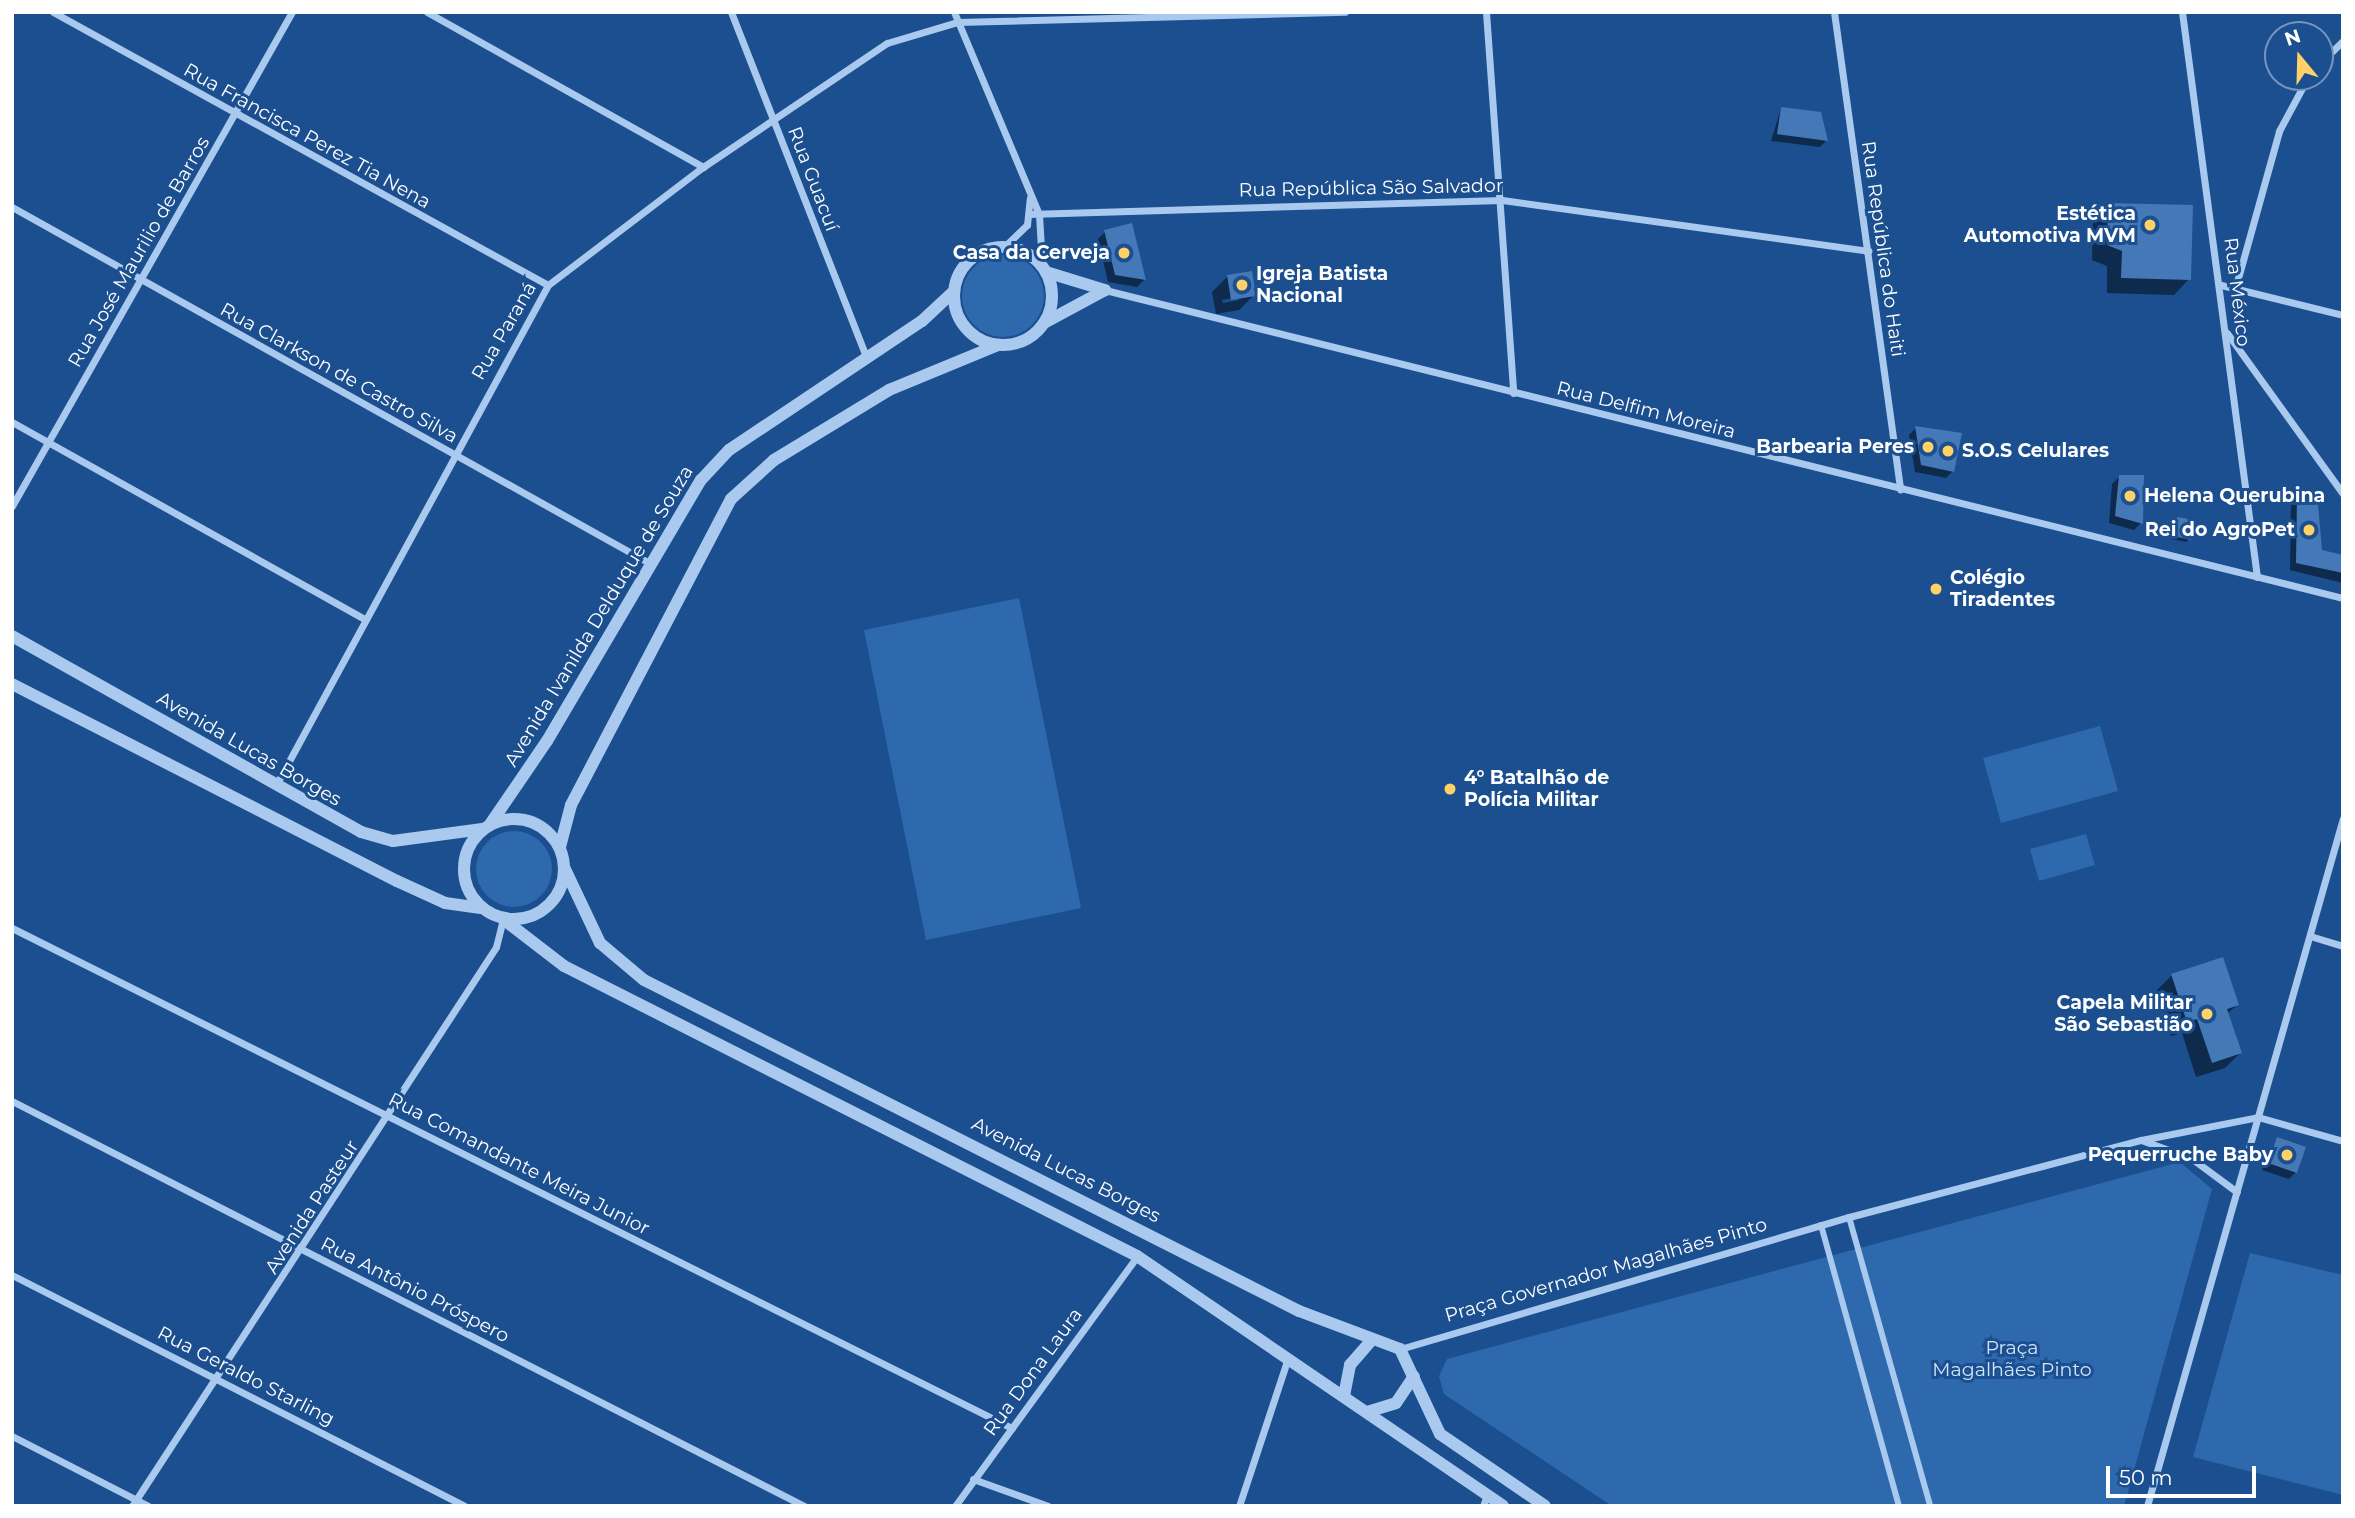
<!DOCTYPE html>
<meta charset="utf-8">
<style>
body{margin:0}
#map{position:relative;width:2355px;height:1518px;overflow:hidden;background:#1b4f8f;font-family:Montserrat,sans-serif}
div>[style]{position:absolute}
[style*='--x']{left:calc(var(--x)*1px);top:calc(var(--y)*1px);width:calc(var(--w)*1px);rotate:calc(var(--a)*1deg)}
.green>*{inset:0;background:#2e69ad}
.round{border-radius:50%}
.shadow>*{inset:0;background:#0007}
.building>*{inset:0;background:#4478b7}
.pedestrian>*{height:6px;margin:-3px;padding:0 3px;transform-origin:3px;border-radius:3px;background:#a9c9ee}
.minor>*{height:7px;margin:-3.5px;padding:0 3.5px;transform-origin:3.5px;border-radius:3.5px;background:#a9c9ee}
.tertiary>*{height:12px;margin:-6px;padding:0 6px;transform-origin:6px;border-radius:6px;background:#a9c9ee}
.tertiary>.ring{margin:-6px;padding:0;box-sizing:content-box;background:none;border:12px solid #a9c9ee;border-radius:50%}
.dots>*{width:19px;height:19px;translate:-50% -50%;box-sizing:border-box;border:4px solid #1b4f8f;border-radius:50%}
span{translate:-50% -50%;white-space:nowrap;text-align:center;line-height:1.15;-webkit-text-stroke:6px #1b4f8f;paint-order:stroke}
.street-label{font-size:19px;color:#fff}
.poi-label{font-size:19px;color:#fff;font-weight:700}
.right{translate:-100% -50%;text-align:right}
.left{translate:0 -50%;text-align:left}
.park-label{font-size:19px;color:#cfe3fa}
.frame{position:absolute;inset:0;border:14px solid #fff;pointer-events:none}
.north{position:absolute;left:2264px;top:21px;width:70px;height:70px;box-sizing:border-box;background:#1b4f8f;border:2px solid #7695bc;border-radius:50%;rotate:341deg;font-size:19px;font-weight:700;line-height:28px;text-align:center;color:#fff}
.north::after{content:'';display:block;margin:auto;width:24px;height:32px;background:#ffd166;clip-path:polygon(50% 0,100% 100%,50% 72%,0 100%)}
.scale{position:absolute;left:2106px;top:1466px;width:150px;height:32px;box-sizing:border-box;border:4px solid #fff;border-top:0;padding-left:9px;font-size:21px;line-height:24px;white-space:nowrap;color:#fff;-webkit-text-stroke:5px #1b4f8f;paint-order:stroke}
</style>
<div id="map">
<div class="green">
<i class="round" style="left:962px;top:255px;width:82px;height:82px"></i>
<i style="clip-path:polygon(1019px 598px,1081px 908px,926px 940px,864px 630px)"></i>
<i style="clip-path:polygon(2100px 726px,2118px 791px,2001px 823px,1983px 758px)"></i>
<i class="round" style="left:476px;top:831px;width:76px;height:76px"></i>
<i style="clip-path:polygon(2086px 834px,2095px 865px,2039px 881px,2030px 849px)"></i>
<i style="clip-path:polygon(2180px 1162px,2212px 1189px,2124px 1506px,1612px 1506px,1444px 1394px,1439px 1376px,1447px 1359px)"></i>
<i style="clip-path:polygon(2250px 1253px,2343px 1275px,2343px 1495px,2193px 1457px)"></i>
</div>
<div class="shadow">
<i style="clip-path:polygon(1781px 108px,1827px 140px,1820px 147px,1771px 141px)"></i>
<i style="clip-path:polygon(2109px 204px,2189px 279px,2174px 295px,2107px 293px,2107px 266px,2092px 260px,2093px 220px)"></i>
<i style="clip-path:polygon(1105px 232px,1144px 280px,1137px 287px,1108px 282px,1098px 239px)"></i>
<i style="clip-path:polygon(evenodd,1228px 276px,1254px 295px,1239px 310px,1216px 314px,1212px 292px,1228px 276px,1239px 297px,1239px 300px,1223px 303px,1222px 300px,1239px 297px)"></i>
<i style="clip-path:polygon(1916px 428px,1953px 471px,1946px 478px,1915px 472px,1909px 435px)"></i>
<i style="clip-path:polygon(2119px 477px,2141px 523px,2134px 530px,2109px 523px,2112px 484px)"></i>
<i style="clip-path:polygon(2298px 499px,2321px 551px,2343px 556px,2343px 583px,2290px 570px,2291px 506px)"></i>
<i style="clip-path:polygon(2177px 519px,2189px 539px,2186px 542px,2171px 539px)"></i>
<i style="clip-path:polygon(2172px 975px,2237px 1005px,2227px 1014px,2240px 1053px,2225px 1068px,2196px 1077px,2182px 1033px,2171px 1036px,2157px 990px)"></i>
<i style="clip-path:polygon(2278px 1139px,2296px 1172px,2289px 1179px,2262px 1170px)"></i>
</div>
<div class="building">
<i style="clip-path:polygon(1781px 107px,1821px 112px,1828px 141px,1777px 134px)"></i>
<i style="clip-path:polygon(2108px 203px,2193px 205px,2191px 280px,2121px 278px,2122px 251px,2107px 245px)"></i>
<i style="clip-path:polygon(1132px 223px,1146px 280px,1115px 275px,1104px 230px)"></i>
<i style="clip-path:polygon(1252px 271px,1256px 296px,1231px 300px,1227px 275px)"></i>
<i style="clip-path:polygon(1915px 426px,1962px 433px,1954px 472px,1921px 465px)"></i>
<i style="clip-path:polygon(2119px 475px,2144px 475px,2143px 524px,2115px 516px)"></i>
<i style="clip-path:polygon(2317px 493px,2322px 550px,2343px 555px,2343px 573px,2296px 563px,2297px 497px)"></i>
<i style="clip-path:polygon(2177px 517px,2195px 520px,2191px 540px,2173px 536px)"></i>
<i style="clip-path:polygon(2223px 957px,2239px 1005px,2227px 1009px,2242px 1053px,2212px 1063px,2197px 1019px,2187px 1022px,2171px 974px)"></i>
<i style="clip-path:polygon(2277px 1137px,2306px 1147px,2297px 1173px,2268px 1163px)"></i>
</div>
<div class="pedestrian">
<i style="--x:1849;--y:1217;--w:300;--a:74.3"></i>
<i style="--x:1821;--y:1225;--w:292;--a:74.5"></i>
</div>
<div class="minor">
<i style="--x:53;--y:12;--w:565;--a:28.88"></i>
<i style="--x:427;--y:12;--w:317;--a:29.3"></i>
<i style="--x:731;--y:12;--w:370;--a:68.6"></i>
<i style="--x:954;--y:12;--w:219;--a:67.2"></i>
<i style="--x:1039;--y:214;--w:52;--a:86.7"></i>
<i style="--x:1486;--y:12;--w:382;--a:85.9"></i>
<i style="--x:1834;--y:12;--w:482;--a:82.1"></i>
<i style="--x:2182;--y:12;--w:570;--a:82.44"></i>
<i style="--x:2320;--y:63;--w:32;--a:-44"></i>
<i style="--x:12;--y:207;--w:732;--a:29.19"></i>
<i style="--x:1029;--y:214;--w:473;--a:-1.7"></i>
<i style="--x:1502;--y:200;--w:370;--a:7.9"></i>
<i style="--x:1004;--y:247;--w:32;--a:-44"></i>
<i style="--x:1027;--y:225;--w:27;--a:-84"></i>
<i style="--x:2221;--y:285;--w:126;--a:13.8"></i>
<i style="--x:2235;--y:289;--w:164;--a:-74.4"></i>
<i style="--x:2279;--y:131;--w:61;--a:-61.8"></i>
<i style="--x:1105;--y:290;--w:1276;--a:13.97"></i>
<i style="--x:2227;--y:333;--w:198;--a:54.2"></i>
<i style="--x:12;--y:422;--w:401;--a:29.2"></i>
<i style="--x:12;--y:506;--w:568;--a:-60.46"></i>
<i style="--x:276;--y:785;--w:569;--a:-61.45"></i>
<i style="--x:548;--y:285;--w:195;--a:-37.3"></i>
<i style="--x:703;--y:167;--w:222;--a:-34"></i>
<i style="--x:887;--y:43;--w:73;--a:-16.7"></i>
<i style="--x:957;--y:22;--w:388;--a:-1.5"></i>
<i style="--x:12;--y:928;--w:1118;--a:26.57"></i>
<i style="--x:2310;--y:936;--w:34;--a:17"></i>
<i style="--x:12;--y:1101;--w:890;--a:27.08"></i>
<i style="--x:2141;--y:1140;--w:53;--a:19.8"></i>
<i style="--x:2191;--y:1158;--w:57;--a:36.5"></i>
<i style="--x:12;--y:1275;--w:508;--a:27.02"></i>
<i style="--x:1400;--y:1349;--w:468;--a:-16.4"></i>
<i style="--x:1849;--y:1217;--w:302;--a:-14.8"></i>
<i style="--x:2141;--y:1140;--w:119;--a:-11.1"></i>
<i style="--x:2258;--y:1117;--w:88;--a:15.8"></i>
<i style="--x:12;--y:1436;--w:153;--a:27.2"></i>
<i style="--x:973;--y:1479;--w:80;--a:19.8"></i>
<i style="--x:132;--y:1506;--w:667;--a:-56.93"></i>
<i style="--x:496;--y:947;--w:29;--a:-76"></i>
<i style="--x:955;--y:1506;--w:309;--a:-53.9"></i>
<i style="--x:1239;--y:1506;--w:156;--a:-71.7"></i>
<i style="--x:1483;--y:1506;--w:12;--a:-70"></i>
<i style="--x:2147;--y:1506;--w:715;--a:-74.1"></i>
</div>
<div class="tertiary">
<i class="ring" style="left:954px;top:247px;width:86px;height:86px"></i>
<i style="--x:1046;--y:272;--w:62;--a:17"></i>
<i style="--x:1044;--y:323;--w:69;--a:-28.4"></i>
<i style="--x:12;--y:636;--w:400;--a:29.3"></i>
<i style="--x:361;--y:832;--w:33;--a:16"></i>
<i style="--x:393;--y:841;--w:90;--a:-7.7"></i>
<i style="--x:12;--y:684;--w:432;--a:27.1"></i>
<i style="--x:397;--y:881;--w:53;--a:24.6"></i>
<i style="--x:445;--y:903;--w:36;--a:8"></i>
<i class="ring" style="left:464px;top:819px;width:88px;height:88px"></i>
<i style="--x:491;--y:823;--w:99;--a:-55.7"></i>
<i style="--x:547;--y:741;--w:303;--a:-59.5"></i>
<i style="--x:701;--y:480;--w:41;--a:-47"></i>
<i style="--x:729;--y:450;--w:232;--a:-33.8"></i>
<i style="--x:922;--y:321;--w:42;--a:-43.1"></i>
<i style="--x:560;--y:847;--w:43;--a:-75.3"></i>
<i style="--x:571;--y:805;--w:345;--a:-62.4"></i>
<i style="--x:731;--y:499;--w:58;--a:-42.2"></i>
<i style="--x:774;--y:460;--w:135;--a:-31.3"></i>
<i style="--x:889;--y:390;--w:118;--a:-22.4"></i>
<i style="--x:565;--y:869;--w:82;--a:64.7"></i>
<i style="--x:600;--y:943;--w:57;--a:40.1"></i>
<i style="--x:644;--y:980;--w:734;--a:26.81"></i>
<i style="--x:1299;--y:1311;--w:108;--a:20.6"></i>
<i style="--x:1400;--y:1349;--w:94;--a:64.8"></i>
<i style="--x:1440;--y:1434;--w:127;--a:34.4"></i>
<i style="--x:503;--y:919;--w:77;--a:37.6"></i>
<i style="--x:564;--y:966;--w:642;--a:26.84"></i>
<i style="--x:1137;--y:1256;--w:443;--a:34.3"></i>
<i style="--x:1344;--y:1396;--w:32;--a:-79"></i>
<i style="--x:1350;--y:1365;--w:30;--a:-49"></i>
<i style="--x:1367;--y:1412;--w:30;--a:-17"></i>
<i style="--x:1396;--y:1403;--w:32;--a:-56"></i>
</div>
<div class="dots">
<i style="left:2150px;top:225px;background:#ffd166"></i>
<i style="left:1124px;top:253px;background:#ffd166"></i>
<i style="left:1242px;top:285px;background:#ffd166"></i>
<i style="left:1928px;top:447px;background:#ffd166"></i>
<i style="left:1948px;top:451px;background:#ffd166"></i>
<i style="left:2130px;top:496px;background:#ffd166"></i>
<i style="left:2309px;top:530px;background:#ffd166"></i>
<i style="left:1936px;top:589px;background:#ffd166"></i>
<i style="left:1450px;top:789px;background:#ffd166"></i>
<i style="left:2207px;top:1014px;background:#ffd166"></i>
<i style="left:2287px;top:1155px;background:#ffd166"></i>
</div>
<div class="street-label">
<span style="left:307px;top:136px;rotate:29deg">Rua Francisca Perez Tia Nena</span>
<span style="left:813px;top:179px;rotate:69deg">Rua Guacuí</span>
<span style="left:1371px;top:188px;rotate:-1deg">Rua República São Salvador</span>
<span style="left:1883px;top:249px;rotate:82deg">Rua República do Haiti</span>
<span style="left:139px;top:252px;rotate:-60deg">Rua José Maurilio de Barros</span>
<span style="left:2237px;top:292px;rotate:83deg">Rua México</span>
<span style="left:504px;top:331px;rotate:-60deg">Rua Paraná</span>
<span style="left:339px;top:373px;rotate:29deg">Rua Clarkson de Castro Silva</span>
<span style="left:1646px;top:410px;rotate:14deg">Rua Delfim Moreira</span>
<span style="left:599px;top:616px;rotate:-59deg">Avenida Ivanilda Delduque de Souza</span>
<span style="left:249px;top:749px;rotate:30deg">Avenida Lucas Borges</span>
<span style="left:519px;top:1164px;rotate:27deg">Rua Comandante Meira Junior</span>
<span style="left:1066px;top:1170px;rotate:27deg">Avenida Lucas Borges</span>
<span style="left:312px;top:1207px;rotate:-57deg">Avenida Pasteur</span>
<span style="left:1606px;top:1270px;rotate:-16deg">Praça Governador Magalhães Pinto</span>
<span style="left:415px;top:1290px;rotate:27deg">Rua Antônio Próspero</span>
<span style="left:1033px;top:1372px;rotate:-54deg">Rua Dona Laura</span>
<span style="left:246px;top:1376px;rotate:27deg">Rua Geraldo Starling</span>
</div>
<div class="poi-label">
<span class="right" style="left:2136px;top:225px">Estética<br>Automotiva MVM</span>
<span class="right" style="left:1110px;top:253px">Casa da Cerveja</span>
<span class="left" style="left:1256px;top:285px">Igreja Batista<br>Nacional</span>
<span class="right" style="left:1914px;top:447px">Barbearia Peres</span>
<span class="left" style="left:1962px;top:451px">S.O.S Celulares</span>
<span class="left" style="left:2144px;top:496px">Helena Querubina</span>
<span class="right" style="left:2295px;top:530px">Rei do AgroPet</span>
<span class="left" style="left:1950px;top:589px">Colégio<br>Tiradentes</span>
<span class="left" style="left:1464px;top:789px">4° Batalhão de<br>Polícia Militar</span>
<span class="right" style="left:2193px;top:1014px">Capela Militar<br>São Sebastião</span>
<span class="right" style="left:2273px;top:1155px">Pequerruche Baby</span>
</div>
<div class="park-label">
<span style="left:2012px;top:1359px">Praça<br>Magalhães Pinto</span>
</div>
<div class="frame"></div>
<div class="north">N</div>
<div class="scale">50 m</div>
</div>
